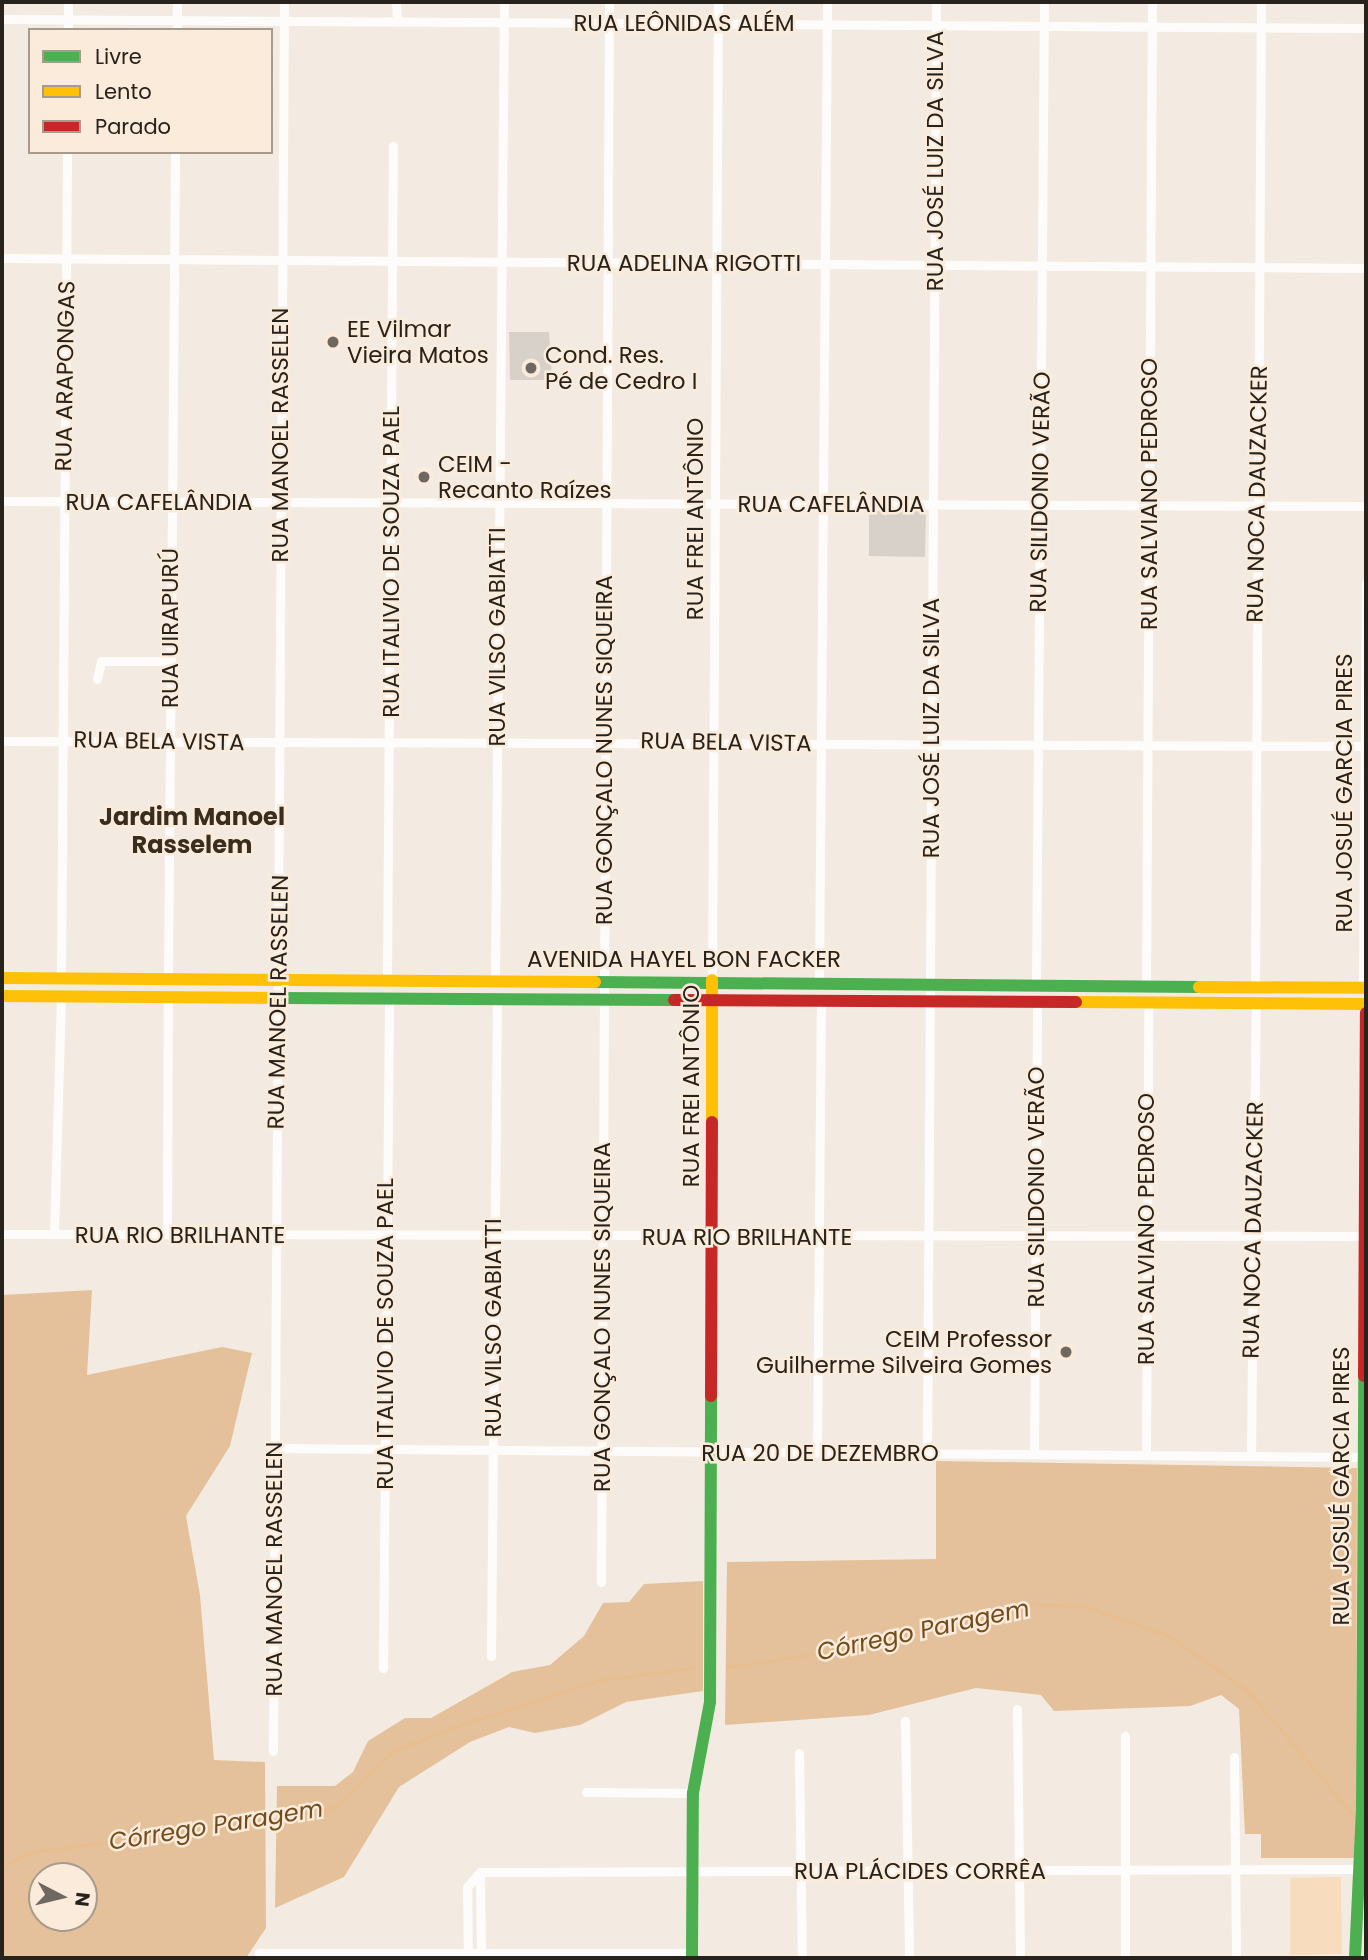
<!DOCTYPE html>
<meta charset="utf-8">
<style>
body{margin:0}
#map{position:relative;width:1368px;height:1960px;overflow:hidden;background:#f3ebe2;font-family:Poppins,sans-serif}
div>[style]{position:absolute}
[style*='--x']{left:calc(var(--x)*1px);top:calc(var(--y)*1px);width:calc(var(--w)*1px);rotate:calc(var(--a)*1deg)}
.green>*{inset:0;background:#f7dcbe}
.forest>*{inset:0;background:#e4c19a}
.stream>*{height:2.5px;margin:-1.25px;padding:0 1.25px;transform-origin:1.25px;border-radius:1.25px;background:#e8be8f}
.building>*{inset:0;background:#d8d1ca}
.street>*{height:9px;margin:-4.5px;padding:0 4.5px;transform-origin:4.5px;border-radius:4.5px;background:#fdfcfb}
.fast>*{height:12px;margin:-6px;padding:0 6px;transform-origin:6px;border-radius:6px;background:#4caf50}
.slow>*{height:12px;margin:-6px;padding:0 6px;transform-origin:6px;border-radius:6px;background:#ffc107}
.jam>*{height:12px;margin:-6px;padding:0 6px;transform-origin:6px;border-radius:6px;background:#c62828}
.dots>*{width:19px;height:19px;translate:-50% -50%;box-sizing:border-box;border:4px solid #fbebda;border-radius:50%}
span{translate:-50% -50%;white-space:nowrap;text-align:center;line-height:1.15;-webkit-text-stroke:5px #fbebda;paint-order:stroke}
.street-label{font-size:23px;color:#28221c}
.poi-label{font-size:23px;color:#28221c}
.left{translate:0 -50%;text-align:left}
.right{translate:-100% -50%;text-align:right}
.neighbourhood-label{font-size:24px;color:#392d20;font-weight:700}
.water-label{font-size:24px;color:#734c1d;font-style:italic}
.frame{position:absolute;inset:0;border:4px solid #28221c;pointer-events:none}
.legend{position:absolute;left:28px;top:28px;width:245px;height:126px;box-sizing:border-box;background:#fbebda;border:2px solid #a79b8e;margin:0;padding:9px 12px;list-style:none;font-size:21px;color:#28221c}
.legend li{display:flex;align-items:center;gap:14px;height:35px}
.legend b{width:35px;border:2px solid #a79b8e}
.north{position:absolute;left:28px;top:1862px;width:70px;height:70px;box-sizing:border-box;background:#fbebda;border:2px solid #a79b8e;border-radius:50%;rotate:97deg;font-size:19px;font-weight:700;line-height:28px;text-align:center;color:#28221c}
.north::after{content:'';display:block;margin:auto;width:24px;height:32px;background:#6f6861;clip-path:polygon(50% 0,100% 100%,50% 72%,0 100%)}
</style>
<div id="map">
<div class="green">
<i style="clip-path:polygon(1341px 1877px,1342px 1954px,1290px 1955px,1290px 1878px)"></i>
</div>
<div class="forest">
<i style="clip-path:polygon(evenodd,92px 1290px,87px 1375px,222px 1347px,252px 1353px,230px 1446px,186px 1516px,200px 1595px,214px 1760px,265px 1762px,266px 1928px,246px 1958px,2px 1958px,2px 1295px,92px 1290px,42px 1876px,84px 1876px,84px 1918px,42px 1918px,42px 1876px)"></i>
<i style="clip-path:polygon(936px 1461px,1357px 1468px,1356px 1858px,1261px 1858px,1261px 1834px,1245px 1834px,1239px 1709px,1221px 1695px,1190px 1706px,1054px 1711px,1041px 1695px,976px 1688px,869px 1715px,725px 1725px,727px 1562px,936px 1559px)"></i>
<i style="clip-path:polygon(703px 1581px,703px 1691px,626px 1702px,580px 1725px,535px 1733px,509px 1727px,470px 1742px,399px 1787px,344px 1877px,275px 1908px,277px 1786px,335px 1786px,353px 1772px,368px 1741px,405px 1718px,431px 1718px,512px 1672px,550px 1665px,584px 1636px,603px 1603px,629px 1602px,644px 1584px)"></i>
</div>
<div class="stream">
<i style="--x:728;--y:1667;--w:103;--a:-8.4"></i>
<i style="--x:830;--y:1652;--w:211;--a:-13.2"></i>
<i style="--x:1035;--y:1604;--w:49;--a:2.3"></i>
<i style="--x:1084;--y:1606;--w:90;--a:19.4"></i>
<i style="--x:1169;--y:1636;--w:96;--a:34.8"></i>
<i style="--x:1248;--y:1691;--w:167;--a:49.6"></i>
<i style="--x:2;--y:1866;--w:34;--a:-24"></i>
<i style="--x:33;--y:1852;--w:283;--a:-7.7"></i>
<i style="--x:313;--y:1814;--w:25;--a:-18"></i>
<i style="--x:337;--y:1806;--w:79;--a:-44"></i>
<i style="--x:394;--y:1751;--w:67;--a:-22"></i>
<i style="--x:456;--y:1726;--w:152;--a:-17.6"></i>
<i style="--x:601;--y:1680;--w:92;--a:-7.5"></i>
</div>
<div class="building">
<i style="clip-path:polygon(509px 332px,549px 332px,552px 380px,510px 380px)"></i>
<i style="clip-path:polygon(869px 511px,926px 511px,925px 557px,869px 556px)"></i>
</div>
<div class="street">
<i style="--x:396;--y:2;--w:20;--a:87"></i>
<i style="--x:2;--y:19;--w:1364;--a:0.38"></i>
<i style="--x:68;--y:30;--w:28;--a:-90"></i>
<i style="--x:177;--y:30;--w:28;--a:-90"></i>
<i style="--x:2;--y:258;--w:1364;--a:0.42"></i>
<i style="--x:2;--y:501;--w:1364;--a:0.21"></i>
<i style="--x:97;--y:679;--w:18;--a:-77"></i>
<i style="--x:101;--y:661;--w:68;--a:0"></i>
<i style="--x:2;--y:741;--w:1364;--a:0.21"></i>
<i style="--x:61;--y:977;--w:825;--a:-89.58"></i>
<i style="--x:168;--y:978;--w:826;--a:-89.51"></i>
<i style="--x:387;--y:978;--w:832;--a:-89.59"></i>
<i style="--x:495;--y:978;--w:976;--a:-89.47"></i>
<i style="--x:712;--y:980;--w:978;--a:-89.65"></i>
<i style="--x:819;--y:981;--w:979;--a:-89.53"></i>
<i style="--x:1036;--y:982;--w:980;--a:-89.53"></i>
<i style="--x:1255;--y:985;--w:983;--a:-89.65"></i>
<i style="--x:1146;--y:986;--w:984;--a:-89.65"></i>
<i style="--x:1363;--y:988;--w:405;--a:-89.6"></i>
<i style="--x:2;--y:1234;--w:1364;--a:0.08"></i>
<i style="--x:54;--y:1234;--w:238;--a:-88.3"></i>
<i style="--x:167;--y:1234;--w:238;--a:-89.8"></i>
<i style="--x:274;--y:1448;--w:1092;--a:0.47"></i>
<i style="--x:817;--y:1453;--w:451;--a:-89.5"></i>
<i style="--x:927;--y:1454;--w:1452;--a:-89.64"></i>
<i style="--x:1034;--y:1454;--w:450;--a:-89.6"></i>
<i style="--x:1146;--y:1455;--w:451;--a:-89.7"></i>
<i style="--x:1251;--y:1456;--w:452;--a:-89.4"></i>
<i style="--x:601;--y:1582;--w:1580;--a:-89.71"></i>
<i style="--x:491;--y:1656;--w:655;--a:-89.48"></i>
<i style="--x:383;--y:1668;--w:667;--a:-89.48"></i>
<i style="--x:1017;--y:1709;--w:249;--a:89.3"></i>
<i style="--x:905;--y:1721;--w:237;--a:89"></i>
<i style="--x:273;--y:1751;--w:1749;--a:-89.64"></i>
<i style="--x:799;--y:1753;--w:205;--a:89.2"></i>
<i style="--x:1234;--y:1757;--w:201;--a:89.4"></i>
<i style="--x:586;--y:1792;--w:107;--a:0.5"></i>
<i style="--x:480;--y:1872;--w:86;--a:89.3"></i>
<i style="--x:259;--y:1958;--w:5;--a:-90"></i>
<i style="--x:259;--y:1953;--w:433;--a:0"></i>
<i style="--x:468;--y:1958;--w:71;--a:-90.8"></i>
<i style="--x:467;--y:1887;--w:20;--a:-49"></i>
<i style="--x:480;--y:1872;--w:881;--a:-0.2"></i>
<i style="--x:1125;--y:1958;--w:222;--a:-90"></i>
</div>
<div class="fast">
<i style="--x:595;--y:982;--w:604;--a:0.47"></i>
<i style="--x:281;--y:998;--w:393;--a:0.3"></i>
<i style="--x:692;--y:1958;--w:165;--a:-89.7"></i>
<i style="--x:693;--y:1793;--w:93;--a:-79.4"></i>
<i style="--x:710;--y:1702;--w:306;--a:-89.8"></i>
<i style="--x:1355;--y:1958;--w:151;--a:-87.3"></i>
<i style="--x:1362;--y:1807;--w:431;--a:-89.7"></i>
</div>
<div class="slow">
<i style="--x:2;--y:978;--w:593;--a:0.39"></i>
<i style="--x:1199;--y:987;--w:167;--a:0.3"></i>
<i style="--x:2;--y:996;--w:279;--a:0.4"></i>
<i style="--x:1076;--y:1002;--w:290;--a:0.4"></i>
<i style="--x:712;--y:1122;--w:142;--a:-90"></i>
</div>
<div class="jam">
<i style="--x:674;--y:1000;--w:402;--a:0.3"></i>
<i style="--x:1364;--y:1376;--w:363;--a:-89.7"></i>
<i style="--x:711;--y:1396;--w:274;--a:-89.8"></i>
</div>
<div class="dots">
<i style="left:333px;top:342px;background:#6f6861"></i>
<i style="left:531px;top:368px;background:#6f6861"></i>
<i style="left:424px;top:477px;background:#6f6861"></i>
<i style="left:1066px;top:1352px;background:#6f6861"></i>
</div>
<div class="street-label">
<span style="left:684px;top:23px">RUA LEÔNIDAS ALÉM</span>
<span style="left:935px;top:161px;rotate:-90deg">RUA JOSÉ LUIZ DA SILVA</span>
<span style="left:684px;top:263px">RUA ADELINA RIGOTTI</span>
<span style="left:65px;top:376px;rotate:-89deg">RUA ARAPONGAS</span>
<span style="left:280px;top:435px;rotate:-90deg">RUA MANOEL RASSELEN</span>
<span style="left:1040px;top:492px;rotate:-89deg">RUA SILIDONIO VERÃO</span>
<span style="left:1149px;top:494px;rotate:-90deg">RUA SALVIANO PEDROSO</span>
<span style="left:1257px;top:494px;rotate:-89deg">RUA NOCA DAUZACKER</span>
<span style="left:159px;top:502px">RUA CAFELÂNDIA</span>
<span style="left:831px;top:504px">RUA CAFELÂNDIA</span>
<span style="left:695px;top:519px;rotate:-90deg">RUA FREI ANTÔNIO</span>
<span style="left:391px;top:562px;rotate:-90deg">RUA ITALIVIO DE SOUZA PAEL</span>
<span style="left:170px;top:628px;rotate:-90deg">RUA UIRAPURÚ</span>
<span style="left:497px;top:637px;rotate:-90deg">RUA VILSO GABIATTI</span>
<span style="left:931px;top:728px;rotate:-90deg">RUA JOSÉ LUIZ DA SILVA</span>
<span style="left:159px;top:741px;rotate:1deg">RUA BELA VISTA</span>
<span style="left:726px;top:742px;rotate:1deg">RUA BELA VISTA</span>
<span style="left:604px;top:750px;rotate:-90deg">RUA GONÇALO NUNES SIQUEIRA</span>
<span style="left:1344px;top:793px;rotate:-90deg">RUA JOSUÉ GARCIA PIRES</span>
<span style="left:684px;top:959px">AVENIDA HAYEL BON FACKER</span>
<span style="left:278px;top:1002px;rotate:-89deg">RUA MANOEL RASSELEN</span>
<span style="left:691px;top:1086px;rotate:-90deg">RUA FREI ANTÔNIO</span>
<span style="left:1036px;top:1187px;rotate:-90deg">RUA SILIDONIO VERÃO</span>
<span style="left:1146px;top:1229px;rotate:-90deg">RUA SALVIANO PEDROSO</span>
<span style="left:1253px;top:1230px;rotate:-89deg">RUA NOCA DAUZACKER</span>
<span style="left:180px;top:1235px">RUA RIO BRILHANTE</span>
<span style="left:747px;top:1237px">RUA RIO BRILHANTE</span>
<span style="left:602px;top:1317px;rotate:-90deg">RUA GONÇALO NUNES SIQUEIRA</span>
<span style="left:493px;top:1328px;rotate:-90deg">RUA VILSO GABIATTI</span>
<span style="left:385px;top:1334px;rotate:-90deg">RUA ITALIVIO DE SOUZA PAEL</span>
<span style="left:820px;top:1453px">RUA 20 DE DEZEMBRO</span>
<span style="left:1341px;top:1486px;rotate:-90deg">RUA JOSUÉ GARCIA PIRES</span>
<span style="left:274px;top:1569px;rotate:-90deg">RUA MANOEL RASSELEN</span>
<span style="left:920px;top:1871px">RUA PLÁCIDES CORRÊA</span>
</div>
<div class="poi-label">
<span class="left" style="left:347px;top:342px">EE Vilmar<br>Vieira Matos</span>
<span class="left" style="left:545px;top:368px">Cond. Res.<br>Pé de Cedro I</span>
<span class="left" style="left:438px;top:477px">CEIM -<br>Recanto Raízes</span>
<span class="right" style="left:1052px;top:1352px">CEIM Professor<br>Guilherme Silveira Gomes</span>
</div>
<div class="neighbourhood-label">
<span style="left:192px;top:831px">Jardim Manoel<br>Rasselem</span>
</div>
<div class="water-label">
<span style="left:923px;top:1630px;rotate:-12deg">Córrego Paragem</span>
<span style="left:216px;top:1825px;rotate:-9deg">Córrego Paragem</span>
</div>
<div class="frame"></div>
<ul class="legend">
<li><b style="height:9px;background:#4caf50"></b>Livre</li>
<li><b style="height:9px;background:#ffc107"></b>Lento</li>
<li><b style="height:9px;background:#c62828"></b>Parado</li>
</ul>
<div class="north">N</div>
</div>
